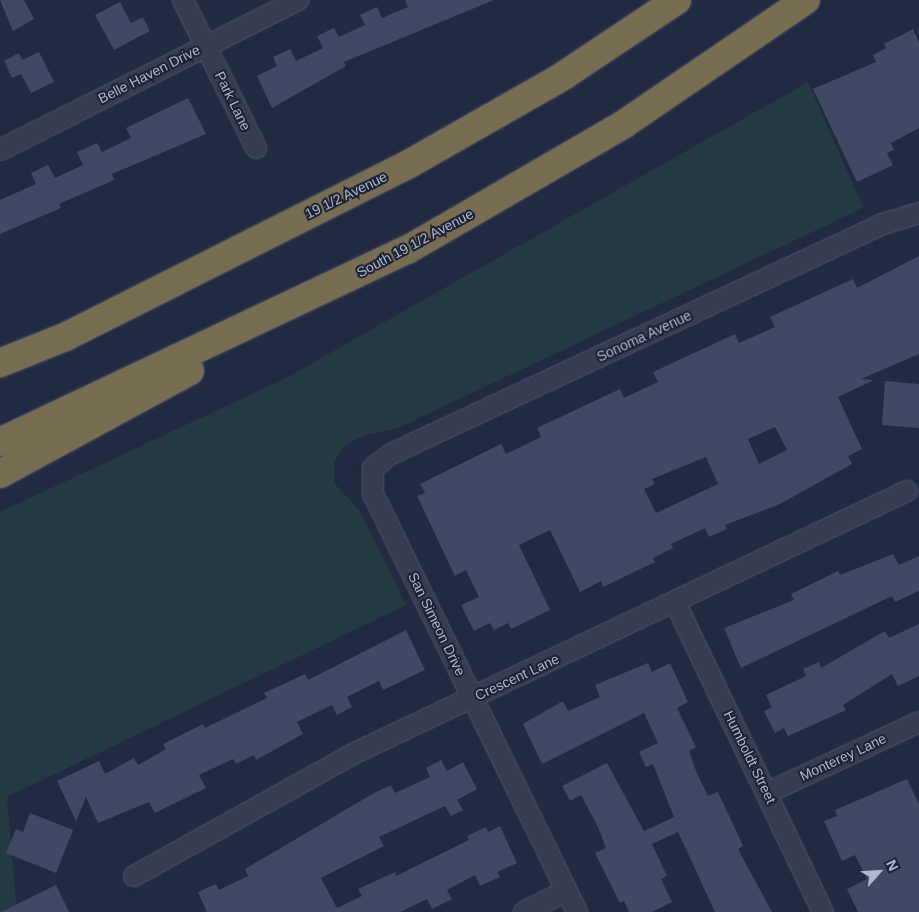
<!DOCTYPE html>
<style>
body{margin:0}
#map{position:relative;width:919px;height:912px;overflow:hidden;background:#222a41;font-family:Arial,sans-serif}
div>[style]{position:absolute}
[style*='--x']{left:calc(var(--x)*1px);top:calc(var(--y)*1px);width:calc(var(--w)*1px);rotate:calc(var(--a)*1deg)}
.green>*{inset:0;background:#243a42}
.building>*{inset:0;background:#404963}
.roads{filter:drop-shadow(0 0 1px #51586b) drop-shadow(0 0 1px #51586b)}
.minor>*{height:20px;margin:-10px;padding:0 10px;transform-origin:10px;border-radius:10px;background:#363d50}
.highway>*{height:28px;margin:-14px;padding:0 14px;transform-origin:14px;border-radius:14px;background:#776e52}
span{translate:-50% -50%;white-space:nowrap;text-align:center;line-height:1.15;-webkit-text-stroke:4px #1b2235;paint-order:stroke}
.street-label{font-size:14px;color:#b2b8cb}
.north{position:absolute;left:854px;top:847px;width:50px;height:50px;-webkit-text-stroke:4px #1b2235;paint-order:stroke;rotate:64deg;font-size:14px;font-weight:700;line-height:20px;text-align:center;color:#b2b8cb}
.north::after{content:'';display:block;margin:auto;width:18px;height:22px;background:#b2b8cb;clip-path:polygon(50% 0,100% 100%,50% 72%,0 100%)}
</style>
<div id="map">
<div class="green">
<i style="clip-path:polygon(808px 82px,863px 208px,398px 428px,362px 436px,344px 446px,334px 462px,334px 483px,360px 511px,406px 605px,7px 797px,17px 912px,0 912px,0 512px,284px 379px)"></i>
</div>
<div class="building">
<i style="clip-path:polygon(0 0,24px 0,34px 19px,13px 31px)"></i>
<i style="clip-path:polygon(405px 0,494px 0,344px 62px,346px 66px,272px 108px,257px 76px,277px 66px,273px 57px,290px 49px,296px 61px,323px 48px,317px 36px,334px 28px,339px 37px,365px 25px,360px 15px,377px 7px,382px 18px,408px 7px)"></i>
<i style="clip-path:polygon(120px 2px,131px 23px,143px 17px,150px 31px,114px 50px,95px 15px)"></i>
<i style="clip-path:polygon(913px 29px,919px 42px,919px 128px,891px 143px,894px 150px,887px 153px,893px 165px,857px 182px,813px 89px,876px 62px,873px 55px,886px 48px,884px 44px)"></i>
<i style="clip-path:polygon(39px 52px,54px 82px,31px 93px,21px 74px,12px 78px,4px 61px,19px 53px,22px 60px)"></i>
<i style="clip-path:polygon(188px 98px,206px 134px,112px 174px,114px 180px,59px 204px,61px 208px,0 234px,0 200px,36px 184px,31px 173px,48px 165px,55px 178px,83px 165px,77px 152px,97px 143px,102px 152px,131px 138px,126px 128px)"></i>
<i style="clip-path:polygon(evenodd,919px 256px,919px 354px,861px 379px,874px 380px,838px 397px,862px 449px,848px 456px,852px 464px,778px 505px,725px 525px,727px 529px,709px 537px,705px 528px,671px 544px,673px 548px,653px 558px,655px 562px,603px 587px,601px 581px,580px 592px,550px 530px,519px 545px,550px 610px,511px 629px,508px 623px,494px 630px,490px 623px,474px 631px,461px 605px,479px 597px,466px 570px,455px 576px,417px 496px,425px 493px,420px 484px,501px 444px,506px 454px,541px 437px,537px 428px,620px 389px,624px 398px,658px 382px,653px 372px,735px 334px,739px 343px,775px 327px,770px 317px,853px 279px,857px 288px,919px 256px,775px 427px,787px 450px,759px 464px,748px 439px,775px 427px,919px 256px,706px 457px,718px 484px,656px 513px,644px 489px,655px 484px,652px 479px,706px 457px)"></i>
<i style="clip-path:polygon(885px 381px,919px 384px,919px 428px,882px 425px)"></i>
<i style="clip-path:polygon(893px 554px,899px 565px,919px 556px,919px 591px,895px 602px,892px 596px,741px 668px,724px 628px,794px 600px,791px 594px,838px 571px,840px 575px)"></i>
<i style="clip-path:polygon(919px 624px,919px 676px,898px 686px,892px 674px,843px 705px,846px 710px,788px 736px,784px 728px,775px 733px,764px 711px,772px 707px,766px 695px,806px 676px,803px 669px,819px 662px,821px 668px,885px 631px,889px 638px)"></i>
<i style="clip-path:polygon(406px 630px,425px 670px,383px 690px,379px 681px,347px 697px,352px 707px,337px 715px,332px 705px,297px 722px,303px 734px,256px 760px,254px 755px,236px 764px,233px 759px,199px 775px,206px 788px,155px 813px,149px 802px,98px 823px,86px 797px,76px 821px,57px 781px,99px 761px,105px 774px,134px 758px,138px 765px,166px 749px,163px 744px,203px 724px,205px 728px,267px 698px,264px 693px,305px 674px,308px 680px)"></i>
<i style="clip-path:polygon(648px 663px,652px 672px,670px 663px,688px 702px,677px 708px,696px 747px,689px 751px,696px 771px,708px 796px,718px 792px,743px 846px,738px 849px,772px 912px,715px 912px,678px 832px,652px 844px,667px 876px,661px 879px,672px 902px,652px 912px,629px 912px,624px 901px,620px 903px,595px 853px,606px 848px,598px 827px,581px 795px,570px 801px,562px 786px,607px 763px,644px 831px,674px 817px,653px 764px,646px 767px,639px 752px,658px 743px,644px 713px,542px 764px,523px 724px,563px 701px,568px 711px,600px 697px,595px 685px)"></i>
<i style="clip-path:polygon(441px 760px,447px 771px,463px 762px,477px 789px,457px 800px,463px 810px,451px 816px,445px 806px,379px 837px,384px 846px,321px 878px,337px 908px,362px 896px,358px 889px,395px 872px,396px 876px,469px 840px,467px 836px,486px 827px,488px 832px,500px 826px,517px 863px,497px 872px,500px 877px,480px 886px,475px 875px,447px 890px,452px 899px,432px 909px,427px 899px,400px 912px,207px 912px,198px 892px,216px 884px,219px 890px,248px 876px,245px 869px,374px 793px,391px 785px,395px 793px,430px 777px,426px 768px)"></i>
<i style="clip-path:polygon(907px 779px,919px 804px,919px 912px,858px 912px,847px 889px,867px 879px,855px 855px,842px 861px,824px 821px,837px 816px,835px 810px)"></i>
<i style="clip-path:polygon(30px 813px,73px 830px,56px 873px,6px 853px,16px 829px,23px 832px)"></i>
<i style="clip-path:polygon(56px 885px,69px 912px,1px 912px)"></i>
</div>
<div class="roads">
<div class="minor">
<i style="--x:183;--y:0;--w:165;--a:63.7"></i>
<i style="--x:0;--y:150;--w:334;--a:-26.7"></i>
<i style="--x:675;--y:602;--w:344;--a:64.5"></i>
<i style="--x:767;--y:793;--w:168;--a:-25"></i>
<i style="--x:134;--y:876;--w:253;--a:-29.1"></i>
<i style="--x:355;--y:753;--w:611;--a:-25.39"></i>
<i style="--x:524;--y:912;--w:47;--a:-26.6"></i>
<i style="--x:577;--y:912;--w:466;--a:-116"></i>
<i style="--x:373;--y:493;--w:25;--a:-90"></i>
<i style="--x:373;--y:468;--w:23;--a:-38"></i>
<i style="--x:391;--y:454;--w:543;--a:-25.06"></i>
<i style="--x:883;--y:224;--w:38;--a:-17"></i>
</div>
<div class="highway">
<i style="--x:0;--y:363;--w:70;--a:-21.8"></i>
<i style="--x:65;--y:337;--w:385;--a:-26.7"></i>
<i style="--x:409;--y:164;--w:177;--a:-29.7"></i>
<i style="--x:563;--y:76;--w:137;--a:-33.7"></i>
<i style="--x:0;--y:442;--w:450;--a:-25.3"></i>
<i style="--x:407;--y:250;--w:251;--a:-30.1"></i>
<i style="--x:624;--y:124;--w:220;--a:-34.3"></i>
<i style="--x:0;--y:474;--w:216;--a:-28.5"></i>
</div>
</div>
<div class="street-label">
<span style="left:149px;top:74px;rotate:-27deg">Belle Haven Drive</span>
<span style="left:233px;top:101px;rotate:64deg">Park Lane</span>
<span style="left:346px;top:195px;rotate:-26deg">19 1/2 Avenue</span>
<span style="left:415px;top:243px;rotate:-28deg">South 19 1/2 Avenue</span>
<span style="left:644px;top:336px;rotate:-25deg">Sonoma Avenue</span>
<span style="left:437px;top:624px;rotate:64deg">San Simeon Drive</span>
<span style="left:517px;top:677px;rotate:-25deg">Crescent Lane</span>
<span style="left:750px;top:757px;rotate:64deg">Humboldt Street</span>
<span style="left:843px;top:757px;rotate:-25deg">Monterey Lane</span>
</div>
<div class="north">N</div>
</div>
